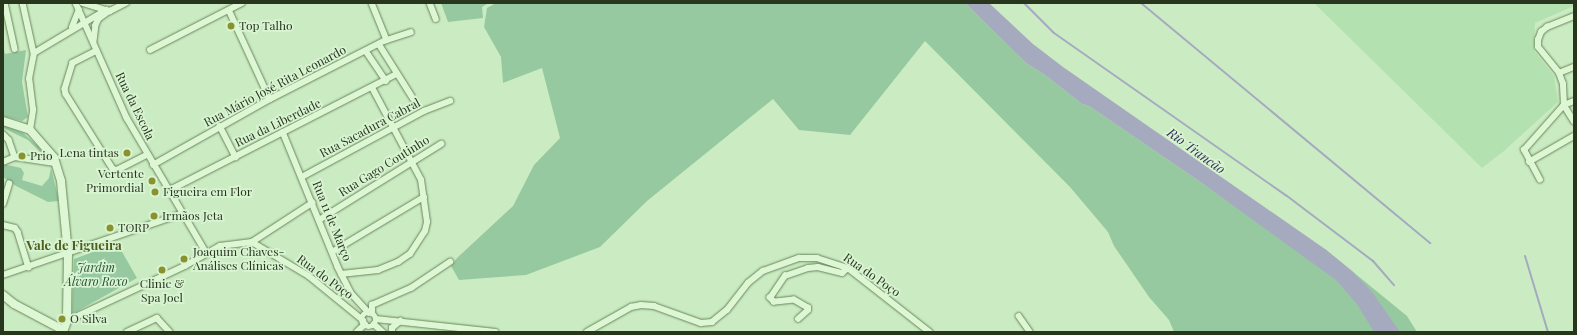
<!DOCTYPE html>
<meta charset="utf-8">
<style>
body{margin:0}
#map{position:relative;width:1577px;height:335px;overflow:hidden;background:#cbecc3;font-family:"Playfair Display",serif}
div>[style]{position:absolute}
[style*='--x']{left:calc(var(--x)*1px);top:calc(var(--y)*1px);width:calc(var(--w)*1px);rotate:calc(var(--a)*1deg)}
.farmland>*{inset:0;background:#b4e1b0}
.green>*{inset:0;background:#97c9a1}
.water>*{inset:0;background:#a5aabf}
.stream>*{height:2px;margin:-1px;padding:0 1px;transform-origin:1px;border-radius:1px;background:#a5aabf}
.roads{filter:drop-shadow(0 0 1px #6b855a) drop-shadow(0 0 1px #6b855a)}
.street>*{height:5.5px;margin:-2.75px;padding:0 2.75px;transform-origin:2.75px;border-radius:2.75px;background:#ddf7d5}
.street>.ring{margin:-2.75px;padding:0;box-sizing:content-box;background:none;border:5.5px solid #ddf7d5;border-radius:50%}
.secondary>*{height:8px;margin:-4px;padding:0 4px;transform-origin:4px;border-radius:4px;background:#ddf7d5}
.dots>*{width:11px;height:11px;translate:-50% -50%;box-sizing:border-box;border:2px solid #d9f4d2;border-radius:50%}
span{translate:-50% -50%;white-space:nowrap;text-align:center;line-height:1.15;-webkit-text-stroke:3.5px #d9f4d2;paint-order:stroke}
.poi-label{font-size:12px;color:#28361e}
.left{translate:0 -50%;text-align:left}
.right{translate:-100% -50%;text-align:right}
.street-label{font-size:12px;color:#28361e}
.park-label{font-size:12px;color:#255134;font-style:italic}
.water-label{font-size:13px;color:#2f2e55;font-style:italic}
.neighbourhood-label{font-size:13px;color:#4d601f;font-weight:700}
.frame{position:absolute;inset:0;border:4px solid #28361e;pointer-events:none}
</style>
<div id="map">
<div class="farmland">
<i style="clip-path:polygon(1314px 3px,1574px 3px,1574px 6px,1535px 23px,1534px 51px,1554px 76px,1558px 102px,1504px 151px,1482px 168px)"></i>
</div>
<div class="green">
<i style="clip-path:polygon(441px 3px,486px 3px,487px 4px,482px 7px,483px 18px,448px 22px)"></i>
<i style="clip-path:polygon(496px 3px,965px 3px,1026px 63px,1045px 75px,1082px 104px,1089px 106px,1199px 181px,1314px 263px,1325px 249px,1407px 316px,1417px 332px,1174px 332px,1169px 320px,1149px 297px,1114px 246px,1108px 232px,1070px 187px,925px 41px,850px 135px,799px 130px,773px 99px,647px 201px,600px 247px,526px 275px,459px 280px,451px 266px,457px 258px,513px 206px,534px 165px,560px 138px,542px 68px,503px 83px,501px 57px,484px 27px,487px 8px)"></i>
<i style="clip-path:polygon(3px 45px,5px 54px,26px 50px,22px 82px,28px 117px,22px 121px,3px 116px)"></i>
<i style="clip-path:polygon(3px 125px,23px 133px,38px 146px,46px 158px,28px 140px,3px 128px)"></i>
<i style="clip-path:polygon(3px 164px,21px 168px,24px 173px,22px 180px,42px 186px,49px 178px,51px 168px,59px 201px,48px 202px,16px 186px,3px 177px)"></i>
<i style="clip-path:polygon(117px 243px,137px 278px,72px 314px,74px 259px)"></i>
</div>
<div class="water">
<i style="clip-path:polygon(965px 3px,989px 3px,1033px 44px,1063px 67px,1325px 249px,1352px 271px,1372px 292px,1400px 332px,1374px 332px,1357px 304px,1336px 280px,1199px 181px,1089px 106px,1082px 104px,1045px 75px,1026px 63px)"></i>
</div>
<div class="stream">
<i style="--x:1024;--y:3;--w:42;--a:45"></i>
<i style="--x:1054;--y:33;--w:284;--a:35"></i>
<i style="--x:1287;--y:196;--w:108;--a:37.1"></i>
<i style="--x:1373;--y:261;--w:32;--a:49"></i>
<i style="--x:1141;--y:3;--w:376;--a:39.7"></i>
<i style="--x:1525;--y:256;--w:79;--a:73.2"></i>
</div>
<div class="roads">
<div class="street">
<i style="--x:5;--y:3;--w:47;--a:77.7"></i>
<i style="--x:23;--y:3;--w:51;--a:77.6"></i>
<i style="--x:76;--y:3;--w:126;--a:66.1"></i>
<i style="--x:127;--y:118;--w:156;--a:59.5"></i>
<i style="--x:83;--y:3;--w:28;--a:17"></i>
<i style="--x:110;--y:11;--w:14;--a:144"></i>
<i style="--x:99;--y:19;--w:7;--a:117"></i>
<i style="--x:96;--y:25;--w:17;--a:97"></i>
<i style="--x:372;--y:3;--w:40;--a:68"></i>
<i style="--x:430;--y:3;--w:17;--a:69"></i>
<i style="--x:229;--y:10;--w:98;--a:65.3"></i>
<i style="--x:110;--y:11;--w:18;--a:-27"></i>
<i style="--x:72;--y:27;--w:18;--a:-68"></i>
<i style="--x:379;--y:44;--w:64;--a:57.8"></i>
<i style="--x:150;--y:50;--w:103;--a:-27.1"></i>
<i style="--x:97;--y:51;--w:27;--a:153"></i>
<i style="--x:73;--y:63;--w:27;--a:107"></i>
<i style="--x:65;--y:89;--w:5;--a:79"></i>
<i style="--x:66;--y:94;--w:89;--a:57.9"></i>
<i style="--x:113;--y:169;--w:4;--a:14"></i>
<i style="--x:117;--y:170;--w:34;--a:-27"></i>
<i style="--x:366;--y:51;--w:36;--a:56"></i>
<i style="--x:1559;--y:73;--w:16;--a:-22"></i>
<i style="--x:1564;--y:105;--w:21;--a:-93"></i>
<i style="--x:1563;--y:84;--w:12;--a:-110"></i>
<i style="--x:1559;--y:73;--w:33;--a:-129"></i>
<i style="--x:1538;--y:47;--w:7;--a:-90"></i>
<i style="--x:1538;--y:40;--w:9;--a:-69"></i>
<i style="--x:1541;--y:32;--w:8;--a:-40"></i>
<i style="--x:1547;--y:27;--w:29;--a:-22"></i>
<i style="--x:1564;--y:105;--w:19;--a:58"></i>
<i style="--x:220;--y:126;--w:35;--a:63"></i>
<i style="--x:30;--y:130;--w:20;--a:-81"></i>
<i style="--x:33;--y:110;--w:31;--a:-97"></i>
<i style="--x:29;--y:79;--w:26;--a:-79"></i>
<i style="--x:34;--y:53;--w:84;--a:-30.8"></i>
<i style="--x:283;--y:132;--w:146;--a:67.8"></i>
<i style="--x:338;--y:267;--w:30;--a:63"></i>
<i style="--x:352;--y:294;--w:25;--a:48"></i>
<i style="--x:3;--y:134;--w:8;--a:45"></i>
<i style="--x:9;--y:140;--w:18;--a:71"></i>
<i style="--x:15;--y:157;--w:40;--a:8.5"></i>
<i style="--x:3;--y:162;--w:13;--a:-23"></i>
<i style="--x:1529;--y:162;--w:52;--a:-30"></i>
<i style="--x:153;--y:165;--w:134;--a:-29.4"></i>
<i style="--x:270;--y:99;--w:128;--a:-27"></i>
<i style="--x:384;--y:41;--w:28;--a:-18"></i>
<i style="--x:302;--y:177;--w:139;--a:-28.4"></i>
<i style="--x:424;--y:111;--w:28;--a:-21"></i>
<i style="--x:1540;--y:180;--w:34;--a:-118"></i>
<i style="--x:1524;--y:150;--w:60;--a:-48.4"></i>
<i style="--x:1564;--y:105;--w:11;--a:-22"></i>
<i style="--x:168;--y:191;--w:257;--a:-27.1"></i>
<i style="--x:3;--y:204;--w:21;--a:-73"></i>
<i style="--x:319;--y:220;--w:144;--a:-31.9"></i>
<i style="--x:3;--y:225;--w:12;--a:14"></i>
<i style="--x:15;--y:228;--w:5;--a:53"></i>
<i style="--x:18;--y:232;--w:37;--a:73"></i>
<i style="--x:252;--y:242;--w:66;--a:30.8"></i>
<i style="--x:309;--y:276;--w:70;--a:39.2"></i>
<i style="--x:332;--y:252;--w:107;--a:-30.9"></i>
<i style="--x:341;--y:274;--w:37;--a:-6"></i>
<i style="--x:378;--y:270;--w:22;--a:-22"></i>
<i style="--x:398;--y:262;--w:14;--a:-34"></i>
<i style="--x:410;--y:254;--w:27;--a:-57"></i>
<i style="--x:425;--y:231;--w:9;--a:-77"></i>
<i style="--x:427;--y:222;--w:42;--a:-98.1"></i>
<i style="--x:421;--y:180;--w:104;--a:-118"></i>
<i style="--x:3;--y:275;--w:188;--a:-18.9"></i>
<i class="ring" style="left:362px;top:313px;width:8.5px;height:8.5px"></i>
<i style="--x:372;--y:314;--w:9;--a:-90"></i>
<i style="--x:372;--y:305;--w:43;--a:-23.6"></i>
<i style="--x:411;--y:288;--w:47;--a:-33.7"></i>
<i style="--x:1019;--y:316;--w:19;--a:55"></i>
<i style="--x:376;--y:319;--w:120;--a:6.2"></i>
<i style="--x:798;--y:319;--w:13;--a:-42"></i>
<i style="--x:808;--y:310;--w:2;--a:-90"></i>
<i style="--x:808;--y:308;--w:16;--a:-150"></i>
<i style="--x:794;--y:300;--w:20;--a:174"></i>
<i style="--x:774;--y:302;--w:6;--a:-135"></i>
<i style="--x:770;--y:298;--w:27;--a:-56"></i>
<i style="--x:785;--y:276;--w:24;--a:-19"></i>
<i style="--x:808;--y:268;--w:10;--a:-6"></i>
<i style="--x:818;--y:267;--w:25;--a:14"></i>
<i style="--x:842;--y:273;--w:8;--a:-40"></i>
<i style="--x:67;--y:321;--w:130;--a:-25"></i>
<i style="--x:185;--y:266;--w:40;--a:-29.7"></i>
<i style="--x:220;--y:246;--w:32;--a:-7"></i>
<i style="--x:252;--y:242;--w:72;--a:-33"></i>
<i style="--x:374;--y:324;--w:12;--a:42"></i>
<i style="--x:127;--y:332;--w:33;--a:-25"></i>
<i style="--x:157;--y:318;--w:19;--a:47"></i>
<i style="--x:357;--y:332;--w:11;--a:-45"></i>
<i style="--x:392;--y:332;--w:4;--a:-90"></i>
<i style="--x:392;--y:328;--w:11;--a:-41"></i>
<i style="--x:587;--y:332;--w:51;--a:-29.6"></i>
<i style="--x:631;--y:307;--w:10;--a:-11"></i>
<i style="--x:641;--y:305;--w:13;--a:4"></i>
<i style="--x:654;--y:306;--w:50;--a:19.9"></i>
<i style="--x:701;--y:323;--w:11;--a:-5"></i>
<i style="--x:712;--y:322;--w:19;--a:-39"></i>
<i style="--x:727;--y:310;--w:34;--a:-52"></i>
<i style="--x:748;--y:283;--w:19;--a:-39"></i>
<i style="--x:763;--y:271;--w:38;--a:-20"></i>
<i style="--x:799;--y:258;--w:18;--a:0"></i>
<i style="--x:817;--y:258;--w:33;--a:18"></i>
<i style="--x:848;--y:268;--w:104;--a:38"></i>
</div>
<div class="secondary">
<i style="--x:3;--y:121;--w:28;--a:18"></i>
<i style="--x:30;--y:130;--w:37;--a:49"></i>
<i style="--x:54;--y:158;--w:24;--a:73"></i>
<i style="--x:61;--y:181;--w:73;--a:84.5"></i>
<i style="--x:68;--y:254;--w:67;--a:90.9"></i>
<i style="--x:67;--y:321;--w:12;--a:110"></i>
<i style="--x:3;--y:295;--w:14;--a:39"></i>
<i style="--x:14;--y:304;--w:55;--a:28"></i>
</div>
</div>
<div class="dots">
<i style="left:231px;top:26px;background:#8a922d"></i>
<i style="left:127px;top:153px;background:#8a922d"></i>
<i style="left:22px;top:156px;background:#8a922d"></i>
<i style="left:152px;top:181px;background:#8a922d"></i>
<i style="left:155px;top:192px;background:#8a922d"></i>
<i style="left:154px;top:216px;background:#8a922d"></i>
<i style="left:110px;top:228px;background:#8a922d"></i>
<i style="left:184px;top:259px;background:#8a922d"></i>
<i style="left:162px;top:270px;background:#8a922d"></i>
<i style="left:62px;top:319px;background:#8a922d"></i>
</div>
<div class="poi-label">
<span class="left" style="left:239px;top:26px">Top Talho</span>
<span class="right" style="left:119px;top:153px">Lena tintas</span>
<span class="left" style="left:30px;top:156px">Prio</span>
<span class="right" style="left:144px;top:181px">Vertente<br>Primordial</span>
<span class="left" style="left:163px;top:192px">Figueira em Flor</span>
<span class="left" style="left:162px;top:216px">Irmãos Jeta</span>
<span class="left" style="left:118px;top:228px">TORP</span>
<span class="left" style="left:193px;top:259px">Joaquim Chaves-<br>Análises Clínicas</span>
<span style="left:162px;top:291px">Clinic &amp;<br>Spa Joel</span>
<span class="left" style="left:70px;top:319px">O Silva</span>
</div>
<div class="street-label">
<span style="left:275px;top:86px;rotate:-28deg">Rua Mário José Rita Leonardo</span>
<span style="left:135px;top:106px;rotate:64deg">Rua da Escola</span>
<span style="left:278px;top:123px;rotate:-26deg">Rua da Liberdade</span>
<span style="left:370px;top:128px;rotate:-28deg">Rua Sacadura Cabral</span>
<span style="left:384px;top:166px;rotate:-32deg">Rua Gago Coutinho</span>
<span style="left:332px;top:221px;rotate:68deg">Rua 11 de Março</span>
<span style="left:872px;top:275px;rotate:35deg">Rua do Poço</span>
<span style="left:325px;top:277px;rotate:36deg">Rua do Poço</span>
</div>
<div class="park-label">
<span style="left:96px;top:275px">Jardim<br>Álvaro Roxo</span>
</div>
<div class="water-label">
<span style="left:1196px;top:151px;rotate:36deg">Rio Trancão</span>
</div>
<div class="neighbourhood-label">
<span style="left:74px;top:245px">Vale de Figueira</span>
</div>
<div class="frame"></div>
</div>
